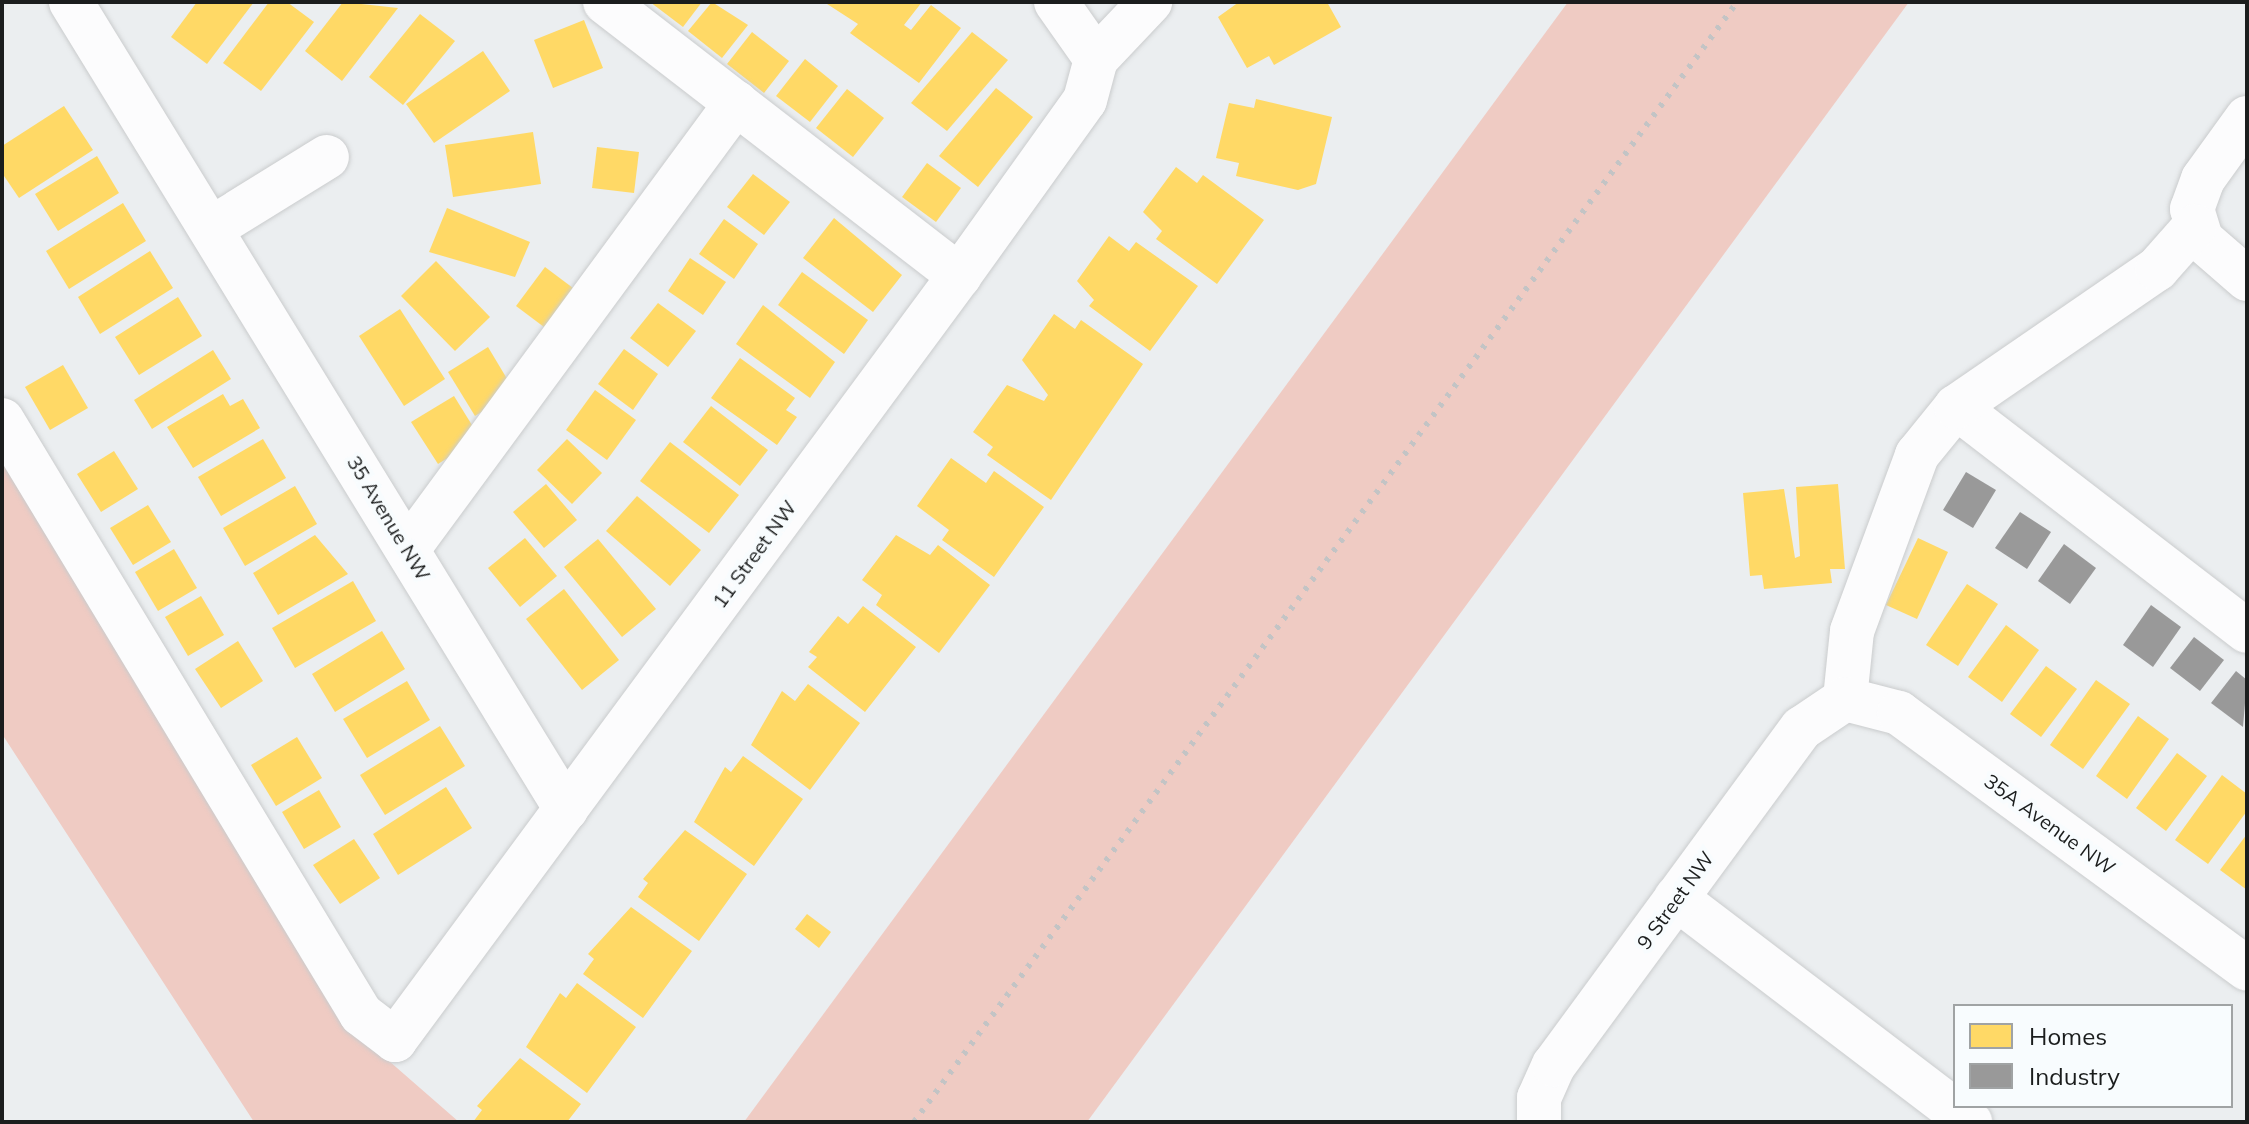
<!DOCTYPE html>
<style>
body{margin:0}
#map{position:relative;width:2249px;height:1124px;overflow:hidden;background:#ebeef0;font-family:Mulish,sans-serif}
div>[style]{position:absolute}
[style*='--x']{left:calc(var(--x)*1px);top:calc(var(--y)*1px);width:calc(var(--w)*1px);rotate:calc(var(--a)*1deg)}
.green>*{inset:0;background:#efcbc3}
.homes>*{inset:0;background:#ffd966}
.industry>*{inset:0;background:#999}
.roads{filter:drop-shadow(0 0 2px #cacccd) drop-shadow(0 0 2px #cacccd)}
.minor>*{height:44px;margin:-22px;padding:0 22px;transform-origin:22px;border-radius:22px;background:#fcfcfd}
.rail>*{height:6px;margin-top:-3px;transform-origin:0;background:repeating-linear-gradient(90deg,#c3c4c5 0 4px,transparent 0 12px)}
span{translate:-50% -50%;white-space:nowrap;text-align:center;line-height:1.15;-webkit-text-stroke:8px #f8fcfe;paint-order:stroke}
.street-label{font-size:20px;color:#1b1d1d}
.frame{position:absolute;inset:0;border:4px solid #1b1d1d;pointer-events:none}
.legend{position:absolute;left:1953px;top:1004px;width:280px;height:104px;box-sizing:border-box;background:#f8fcfe;border:2px solid #a0a3a4;margin:0;padding:10px 14px;list-style:none;font-size:24px;color:#1b1d1d}
.legend li{display:flex;align-items:center;gap:16px;height:40px}
.legend b{width:40px;border:2px solid #a0a3a4}
</style>
<div id="map">
<div class="green">
<i style="clip-path:polygon(1568px 2px,1909px 2px,1087px 1122px,744px 1122px)"></i>
<i style="clip-path:polygon(2px 446px,350px 1027px,459px 1122px,254px 1122px,2px 734px)"></i>
</div>
<div class="homes">
<i style="clip-path:polygon(197px 2px,254px 2px,207px 64px,171px 37px)"></i>
<i style="clip-path:polygon(269px 2px,287px 2px,314px 22px,261px 91px,223px 63px)"></i>
<i style="clip-path:polygon(343px 2px,398px 8px,342px 81px,305px 51px)"></i>
<i style="clip-path:polygon(650px 2px,702px 2px,683px 27px)"></i>
<i style="clip-path:polygon(712px 2px,748px 25px,722px 58px,688px 31px)"></i>
<i style="clip-path:polygon(824px 2px,922px 2px,904px 25px,911px 30px,931px 5px,961px 28px,919px 83px,850px 33px,858px 24px)"></i>
<i style="clip-path:polygon(1239px 2px,1327px 2px,1341px 27px,1274px 65px,1269px 56px,1247px 68px,1218px 17px)"></i>
<i style="clip-path:polygon(420px 14px,455px 41px,403px 105px,369px 77px)"></i>
<i style="clip-path:polygon(584px 20px,603px 68px,553px 88px,534px 40px)"></i>
<i style="clip-path:polygon(752px 32px,789px 61px,764px 93px,727px 64px)"></i>
<i style="clip-path:polygon(972px 32px,1008px 60px,947px 131px,911px 103px)"></i>
<i style="clip-path:polygon(483px 51px,510px 91px,434px 143px,406px 104px)"></i>
<i style="clip-path:polygon(805px 59px,838px 86px,810px 122px,776px 96px)"></i>
<i style="clip-path:polygon(996px 88px,1033px 117px,978px 187px,939px 156px)"></i>
<i style="clip-path:polygon(847px 89px,884px 118px,853px 157px,816px 128px)"></i>
<i style="clip-path:polygon(1256px 99px,1332px 117px,1316px 184px,1298px 190px,1236px 176px,1239px 163px,1216px 158px,1229px 103px,1254px 108px)"></i>
<i style="clip-path:polygon(64px 106px,93px 150px,19px 198px,2px 173px,2px 146px)"></i>
<i style="clip-path:polygon(533px 132px,541px 184px,453px 197px,445px 145px)"></i>
<i style="clip-path:polygon(597px 147px,639px 152px,634px 193px,592px 188px)"></i>
<i style="clip-path:polygon(97px 156px,119px 193px,58px 231px,35px 194px)"></i>
<i style="clip-path:polygon(927px 163px,961px 188px,936px 222px,902px 197px)"></i>
<i style="clip-path:polygon(1176px 167px,1197px 183px,1203px 175px,1264px 220px,1217px 284px,1156px 239px,1162px 231px,1143px 212px)"></i>
<i style="clip-path:polygon(753px 174px,790px 202px,764px 235px,727px 207px)"></i>
<i style="clip-path:polygon(123px 203px,146px 241px,69px 289px,46px 251px)"></i>
<i style="clip-path:polygon(447px 208px,530px 242px,515px 277px,429px 252px)"></i>
<i style="clip-path:polygon(834px 218px,902px 275px,873px 312px,803px 258px)"></i>
<i style="clip-path:polygon(724px 219px,758px 244px,734px 279px,699px 254px)"></i>
<i style="clip-path:polygon(1109px 236px,1129px 251px,1136px 242px,1198px 286px,1150px 351px,1089px 306px,1094px 300px,1077px 281px)"></i>
<i style="clip-path:polygon(150px 251px,173px 288px,100px 334px,78px 297px)"></i>
<i style="clip-path:polygon(690px 258px,726px 282px,703px 315px,668px 291px)"></i>
<i style="clip-path:polygon(436px 261px,490px 317px,455px 351px,401px 296px)"></i>
<i style="clip-path:polygon(545px 267px,585px 297px,556px 336px,516px 306px)"></i>
<i style="clip-path:polygon(802px 272px,868px 320px,844px 354px,778px 305px)"></i>
<i style="clip-path:polygon(178px 297px,202px 336px,139px 375px,115px 337px)"></i>
<i style="clip-path:polygon(658px 303px,696px 331px,668px 367px,630px 338px)"></i>
<i style="clip-path:polygon(763px 305px,835px 362px,810px 398px,736px 344px)"></i>
<i style="clip-path:polygon(400px 309px,445px 379px,404px 406px,359px 336px)"></i>
<i style="clip-path:polygon(1054px 314px,1075px 329px,1081px 320px,1143px 364px,1051px 500px,987px 455px,993px 447px,973px 432px,1007px 385px,1044px 401px,1048px 395px,1022px 360px)"></i>
<i style="clip-path:polygon(488px 347px,515px 392px,475px 416px,448px 372px)"></i>
<i style="clip-path:polygon(624px 349px,658px 374px,633px 410px,598px 384px)"></i>
<i style="clip-path:polygon(213px 350px,231px 379px,152px 429px,134px 400px)"></i>
<i style="clip-path:polygon(740px 358px,795px 398px,786px 410px,797px 417px,777px 445px,711px 398px)"></i>
<i style="clip-path:polygon(63px 365px,88px 408px,50px 430px,25px 387px)"></i>
<i style="clip-path:polygon(595px 390px,636px 420px,607px 460px,566px 430px)"></i>
<i style="clip-path:polygon(223px 394px,230px 406px,243px 399px,260px 428px,193px 468px,167px 427px)"></i>
<i style="clip-path:polygon(454px 396px,480px 438px,438px 464px,411px 422px)"></i>
<i style="clip-path:polygon(711px 406px,768px 450px,740px 486px,683px 442px)"></i>
<i style="clip-path:polygon(263px 439px,286px 478px,221px 516px,198px 477px)"></i>
<i style="clip-path:polygon(567px 439px,602px 473px,572px 504px,537px 470px)"></i>
<i style="clip-path:polygon(670px 442px,739px 495px,709px 533px,640px 481px)"></i>
<i style="clip-path:polygon(114px 451px,138px 489px,101px 512px,77px 474px)"></i>
<i style="clip-path:polygon(951px 458px,986px 483px,994px 471px,1044px 507px,994px 577px,942px 540px,949px 530px,917px 506px)"></i>
<i style="clip-path:polygon(546px 484px,577px 520px,544px 548px,513px 512px)"></i>
<i style="clip-path:polygon(1838px 484px,1845px 569px,1830px 569px,1832px 583px,1764px 589px,1762px 575px,1750px 576px,1743px 493px,1784px 489px,1795px 558px,1800px 556px,1796px 487px)"></i>
<i style="clip-path:polygon(295px 486px,317px 524px,245px 566px,223px 528px)"></i>
<i style="clip-path:polygon(637px 496px,701px 550px,670px 586px,606px 531px)"></i>
<i style="clip-path:polygon(148px 505px,171px 542px,133px 565px,110px 528px)"></i>
<i style="clip-path:polygon(315px 535px,348px 574px,278px 615px,253px 573px)"></i>
<i style="clip-path:polygon(896px 535px,930px 555px,938px 545px,990px 585px,939px 653px,876px 605px,882px 595px,862px 580px)"></i>
<i style="clip-path:polygon(525px 538px,557px 576px,520px 607px,488px 568px)"></i>
<i style="clip-path:polygon(1918px 538px,1948px 552px,1917px 619px,1886px 605px)"></i>
<i style="clip-path:polygon(598px 539px,656px 609px,622px 637px,564px 567px)"></i>
<i style="clip-path:polygon(174px 549px,197px 588px,158px 611px,135px 572px)"></i>
<i style="clip-path:polygon(353px 581px,376px 621px,295px 668px,272px 628px)"></i>
<i style="clip-path:polygon(1967px 584px,1998px 604px,1958px 666px,1926px 645px)"></i>
<i style="clip-path:polygon(564px 589px,619px 660px,582px 690px,526px 619px)"></i>
<i style="clip-path:polygon(201px 596px,224px 635px,188px 656px,165px 617px)"></i>
<i style="clip-path:polygon(863px 606px,916px 647px,865px 712px,808px 667px,817px 657px,809px 652px,838px 616px,848px 624px)"></i>
<i style="clip-path:polygon(2006px 625px,2039px 650px,2002px 702px,1968px 677px)"></i>
<i style="clip-path:polygon(382px 631px,405px 669px,335px 712px,312px 674px)"></i>
<i style="clip-path:polygon(238px 641px,263px 681px,221px 708px,195px 669px)"></i>
<i style="clip-path:polygon(2046px 666px,2077px 689px,2041px 737px,2010px 714px)"></i>
<i style="clip-path:polygon(2096px 680px,2130px 704px,2083px 769px,2050px 745px)"></i>
<i style="clip-path:polygon(407px 681px,430px 720px,367px 758px,343px 719px)"></i>
<i style="clip-path:polygon(808px 684px,860px 723px,810px 790px,751px 745px,782px 691px,795px 701px)"></i>
<i style="clip-path:polygon(2138px 716px,2169px 739px,2127px 799px,2096px 776px)"></i>
<i style="clip-path:polygon(440px 726px,465px 766px,385px 815px,360px 775px)"></i>
<i style="clip-path:polygon(297px 737px,322px 778px,276px 806px,251px 765px)"></i>
<i style="clip-path:polygon(2177px 753px,2207px 776px,2166px 831px,2136px 808px)"></i>
<i style="clip-path:polygon(743px 756px,803px 799px,754px 866px,694px 822px,725px 767px,731px 772px)"></i>
<i style="clip-path:polygon(2222px 775px,2247px 794px,2247px 811px,2208px 864px,2175px 840px)"></i>
<i style="clip-path:polygon(446px 787px,472px 828px,398px 875px,373px 834px)"></i>
<i style="clip-path:polygon(319px 790px,341px 827px,304px 849px,282px 812px)"></i>
<i style="clip-path:polygon(685px 830px,747px 874px,699px 941px,638px 897px,648px 883px,643px 879px)"></i>
<i style="clip-path:polygon(2247px 834px,2247px 890px,2220px 870px)"></i>
<i style="clip-path:polygon(354px 839px,380px 878px,340px 904px,313px 865px)"></i>
<i style="clip-path:polygon(631px 907px,692px 951px,643px 1018px,583px 974px,594px 959px,588px 954px)"></i>
<i style="clip-path:polygon(807px 914px,831px 932px,819px 948px,795px 929px)"></i>
<i style="clip-path:polygon(577px 983px,636px 1027px,587px 1093px,526px 1047px,560px 993px,566px 998px)"></i>
<i style="clip-path:polygon(520px 1058px,581px 1104px,567px 1122px,473px 1122px,482px 1110px,477px 1106px)"></i>
</div>
<div class="industry">
<i style="clip-path:polygon(1966px 472px,1996px 490px,1973px 528px,1943px 510px)"></i>
<i style="clip-path:polygon(2020px 512px,2051px 532px,2027px 569px,1995px 548px)"></i>
<i style="clip-path:polygon(2064px 544px,2096px 568px,2070px 604px,2038px 581px)"></i>
<i style="clip-path:polygon(2151px 605px,2181px 627px,2153px 667px,2123px 645px)"></i>
<i style="clip-path:polygon(2194px 637px,2224px 660px,2200px 691px,2170px 668px)"></i>
<i style="clip-path:polygon(2236px 671px,2247px 680px,2243px 727px,2211px 703px)"></i>
</div>
<div class="roads">
<div class="minor">
<i style="--x:71;--y:2;--w:947;--a:58.48"></i>
<i style="--x:605;--y:2;--w:448;--a:37.7"></i>
<i style="--x:1056;--y:2;--w:70;--a:54.9"></i>
<i style="--x:1096;--y:59;--w:79;--a:-46.5"></i>
<i style="--x:2247;--y:118;--w:75;--a:125.8"></i>
<i style="--x:2203;--y:179;--w:32;--a:110"></i>
<i style="--x:2192;--y:209;--w:31;--a:73"></i>
<i style="--x:2201;--y:239;--w:61;--a:41"></i>
<i style="--x:212;--y:228;--w:135;--a:-31.7"></i>
<i style="--x:1956;--y:407;--w:367;--a:37.6"></i>
<i style="--x:2;--y:420;--w:694;--a:58.85"></i>
<i style="--x:361;--y:1014;--w:43;--a:37.4"></i>
<i style="--x:395;--y:1040;--w:950;--a:-53.56"></i>
<i style="--x:959;--y:276;--w:216;--a:-54.4"></i>
<i style="--x:1085;--y:100;--w:42;--a:-75"></i>
<i style="--x:408;--y:549;--w:554;--a:-53.67"></i>
<i style="--x:1845;--y:699;--w:68;--a:-84.1"></i>
<i style="--x:1852;--y:631;--w:188;--a:-69.7"></i>
<i style="--x:1917;--y:455;--w:62;--a:-50.9"></i>
<i style="--x:1956;--y:407;--w:244;--a:-34.5"></i>
<i style="--x:2157;--y:269;--w:57;--a:-48.5"></i>
<i style="--x:1676;--y:898;--w:370;--a:37.3"></i>
<i style="--x:1539;--y:1122;--w:24;--a:-90"></i>
<i style="--x:1539;--y:1098;--w:36;--a:-66"></i>
<i style="--x:1554;--y:1065;--w:418;--a:-53.7"></i>
<i style="--x:1802;--y:728;--w:52;--a:-34"></i>
<i style="--x:1845;--y:699;--w:56;--a:14.5"></i>
<i style="--x:1899;--y:713;--w:432;--a:36.3"></i>
</div>
</div>
<div class="rail">
<i style="--x:914;--y:1122;--w:1390;--a:-53.69"></i>
</div>
<div class="street-label">
<span style="left:389px;top:518px;rotate:59deg">35 Avenue NW</span>
<span style="left:754px;top:554px;rotate:-54deg">11 Street NW</span>
<span style="left:2050px;top:824px;rotate:36deg">35A Avenue NW</span>
<span style="left:1675px;top:900px;rotate:-54deg">9 Street NW</span>
</div>
<div class="frame"></div>
<ul class="legend">
<li><b style="height:22px;background:#ffd966"></b>Homes</li>
<li><b style="height:22px;background:#999"></b>Industry</li>
</ul>
</div>
